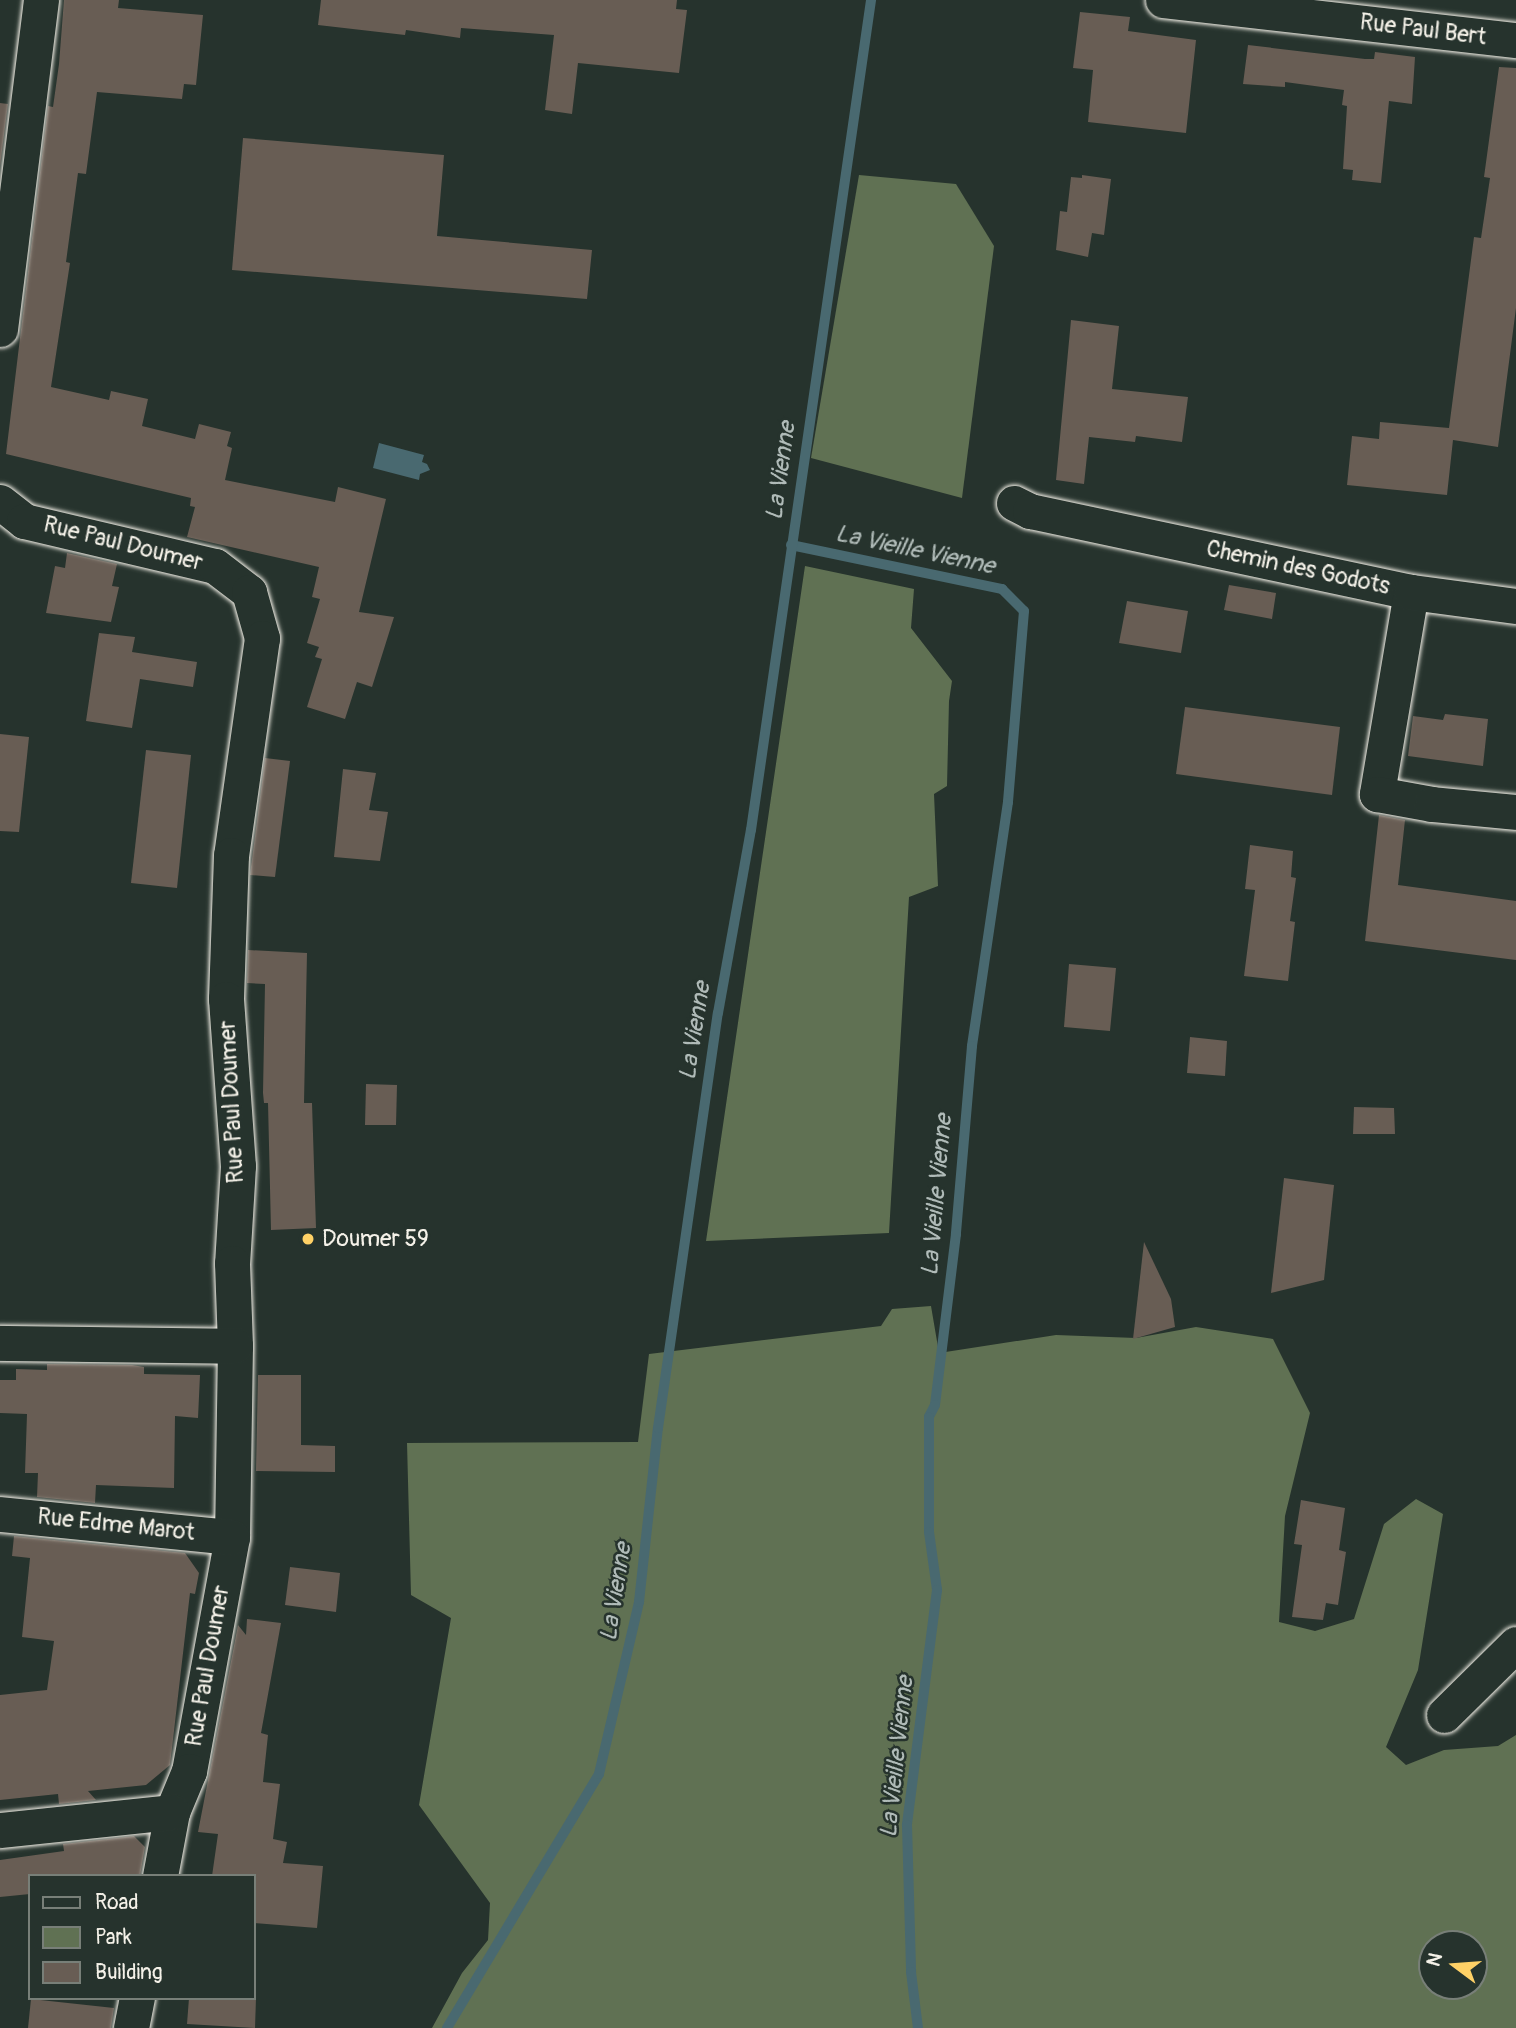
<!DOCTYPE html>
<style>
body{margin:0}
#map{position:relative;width:1516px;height:2028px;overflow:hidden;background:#26332d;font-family:Pangolin,sans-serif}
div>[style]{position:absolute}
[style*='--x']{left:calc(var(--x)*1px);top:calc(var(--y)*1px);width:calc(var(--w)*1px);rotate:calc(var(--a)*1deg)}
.green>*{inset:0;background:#607153}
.water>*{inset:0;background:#496970}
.stream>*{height:10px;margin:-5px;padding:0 5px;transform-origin:5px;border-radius:5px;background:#496970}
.building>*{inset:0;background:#685d54}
.roads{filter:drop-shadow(0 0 2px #f4f1e8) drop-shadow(0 0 2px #f4f1e8)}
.street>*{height:35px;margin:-17.5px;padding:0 17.5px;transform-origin:17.5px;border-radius:17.5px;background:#26332d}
.dots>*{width:19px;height:19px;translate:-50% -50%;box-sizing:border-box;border:4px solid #26332d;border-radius:50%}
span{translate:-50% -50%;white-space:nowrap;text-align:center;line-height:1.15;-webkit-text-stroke:5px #26332d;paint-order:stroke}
.street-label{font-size:23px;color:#f4f1e8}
.poi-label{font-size:23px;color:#f4f1e8}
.left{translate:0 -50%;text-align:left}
.water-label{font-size:24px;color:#b0bbb8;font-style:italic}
.legend{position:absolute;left:28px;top:1874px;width:228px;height:126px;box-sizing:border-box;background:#26332d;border:2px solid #787f78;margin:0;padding:9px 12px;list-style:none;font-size:21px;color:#f4f1e8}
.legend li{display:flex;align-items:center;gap:14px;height:35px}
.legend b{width:35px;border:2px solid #787f78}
.north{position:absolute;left:1418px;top:1930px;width:70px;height:70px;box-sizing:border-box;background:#26332d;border:2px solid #787f78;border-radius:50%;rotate:286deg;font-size:19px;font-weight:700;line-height:28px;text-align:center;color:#f4f1e8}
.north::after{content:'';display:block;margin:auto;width:24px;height:32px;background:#ffd166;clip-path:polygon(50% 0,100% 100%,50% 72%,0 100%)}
</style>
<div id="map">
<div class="green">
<i style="clip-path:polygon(859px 175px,956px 184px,994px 246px,962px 498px,811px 458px)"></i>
<i style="clip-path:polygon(805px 566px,914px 589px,911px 628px,952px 681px,949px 701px,947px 786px,934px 794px,938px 886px,909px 897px,889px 1233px,706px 1241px)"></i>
<i style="clip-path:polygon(evenodd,931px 1306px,939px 1353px,1056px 1335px,1136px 1338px,1196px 1327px,1273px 1339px,1310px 1413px,1285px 1516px,1279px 1622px,1315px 1631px,1354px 1619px,1384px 1524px,1416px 1499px,1443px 1514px,1418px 1670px,1386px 1747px,1406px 1765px,1444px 1750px,1498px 1746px,1516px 1735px,1516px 2028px,432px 2028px,462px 1973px,488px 1940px,490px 1903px,419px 1805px,451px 1618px,411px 1595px,407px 1443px,638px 1442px,649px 1354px,881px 1326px,892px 1309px,931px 1306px,1432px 1944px,1474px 1944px,1474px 1986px,1432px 1986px,1432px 1944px)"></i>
</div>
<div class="water">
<i style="clip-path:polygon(379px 443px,424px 455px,422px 462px,427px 464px,430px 470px,420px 474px,419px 480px,373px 468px)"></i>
</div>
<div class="stream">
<i style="--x:791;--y:545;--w:216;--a:11.8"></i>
<i style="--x:1002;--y:589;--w:31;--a:45"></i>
<i style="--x:1024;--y:611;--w:192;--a:94.8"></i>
<i style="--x:1008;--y:802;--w:247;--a:98.4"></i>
<i style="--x:972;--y:1046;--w:189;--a:94.9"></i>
<i style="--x:956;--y:1234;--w:172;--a:97"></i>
<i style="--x:935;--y:1405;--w:13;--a:117"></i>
<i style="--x:929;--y:1417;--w:115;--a:90"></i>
<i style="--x:929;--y:1532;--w:59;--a:82.1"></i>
<i style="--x:937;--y:1590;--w:237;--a:97.3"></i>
<i style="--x:907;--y:1825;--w:147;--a:88.4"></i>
<i style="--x:911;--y:1972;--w:56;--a:82.9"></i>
<i style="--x:447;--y:2028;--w:296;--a:-59.1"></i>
<i style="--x:599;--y:1774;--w:177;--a:-76.9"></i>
<i style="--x:639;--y:1602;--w:175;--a:-83.8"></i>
<i style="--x:658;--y:1428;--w:419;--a:-81.8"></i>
<i style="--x:718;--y:1013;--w:186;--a:-79.8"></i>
<i style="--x:751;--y:830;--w:839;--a:-81.77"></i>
</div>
<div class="building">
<i style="clip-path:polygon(64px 0,119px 0,118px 8px,203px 15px,196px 85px,184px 84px,182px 99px,97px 92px,86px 174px,78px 173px,66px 262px,70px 263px,51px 387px,109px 400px,111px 391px,148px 399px,142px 426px,195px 439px,199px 424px,231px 432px,227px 446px,232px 448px,225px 480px,335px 502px,338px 487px,386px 499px,359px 612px,394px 617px,372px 687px,357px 682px,345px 719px,307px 707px,322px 659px,315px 657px,319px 647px,307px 643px,320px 599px,312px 597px,319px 567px,187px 537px,195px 507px,190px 506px,191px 498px,6px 454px,48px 106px,53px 107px,59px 64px)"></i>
<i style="clip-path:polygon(321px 0,677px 0,676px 9px,687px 10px,679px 73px,578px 63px,572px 114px,545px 110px,554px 35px,461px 28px,460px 38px,406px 30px,405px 35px,318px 25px)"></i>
<i style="clip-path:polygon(1080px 12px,1130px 17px,1128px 31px,1196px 40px,1186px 133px,1088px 122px,1093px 70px,1073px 68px)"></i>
<i style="clip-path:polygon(1248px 45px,1365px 59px,1374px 59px,1375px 52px,1415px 57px,1412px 104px,1389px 101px,1381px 183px,1352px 180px,1353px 170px,1343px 169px,1347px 106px,1342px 105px,1344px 90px,1285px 82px,1285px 87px,1243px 84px)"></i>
<i style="clip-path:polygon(1499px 67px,1516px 68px,1516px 308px,1498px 447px,1453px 440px,1447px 495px,1347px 485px,1352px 436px,1379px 439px,1380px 422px,1449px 428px,1474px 237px,1481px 238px,1490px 178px,1484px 177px)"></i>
<i style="clip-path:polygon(0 103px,8px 104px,0 166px)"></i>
<i style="clip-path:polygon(243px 138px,444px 155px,437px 236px,592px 250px,587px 299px,232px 270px)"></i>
<i style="clip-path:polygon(1082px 175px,1111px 179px,1104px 235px,1092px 233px,1088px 257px,1056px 250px,1060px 211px,1067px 212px,1071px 177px,1082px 178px)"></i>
<i style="clip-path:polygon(1071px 320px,1119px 326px,1112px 389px,1188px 397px,1182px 442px,1136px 436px,1135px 442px,1089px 437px,1084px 484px,1056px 480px)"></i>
<i style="clip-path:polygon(67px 553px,117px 564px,112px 586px,119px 587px,111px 622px,46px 613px,55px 566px,65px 568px)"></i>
<i style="clip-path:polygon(1229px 585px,1276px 593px,1272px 619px,1224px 610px)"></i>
<i style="clip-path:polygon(1127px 601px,1188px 611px,1181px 653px,1119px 643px)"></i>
<i style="clip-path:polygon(99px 633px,135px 637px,132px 652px,197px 662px,193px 687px,140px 679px,132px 728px,86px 721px)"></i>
<i style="clip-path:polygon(1185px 707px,1340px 727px,1332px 795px,1176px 774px)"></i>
<i style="clip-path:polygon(1445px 714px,1488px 719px,1483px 766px,1408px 756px,1413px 716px,1443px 720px)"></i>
<i style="clip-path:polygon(0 734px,29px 737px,19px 832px,0 831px)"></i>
<i style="clip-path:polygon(146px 750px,191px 755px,177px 888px,131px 883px)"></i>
<i style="clip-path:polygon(265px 758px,290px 761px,275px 877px,250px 875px)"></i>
<i style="clip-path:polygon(343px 769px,376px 773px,369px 810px,388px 812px,380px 861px,334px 857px)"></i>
<i style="clip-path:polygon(1379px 815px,1405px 820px,1398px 885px,1516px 901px,1516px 960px,1365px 941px)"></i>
<i style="clip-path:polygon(1250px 845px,1293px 851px,1291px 877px,1296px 878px,1290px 921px,1295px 922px,1288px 981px,1244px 976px,1255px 890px,1245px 889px)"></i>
<i style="clip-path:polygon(248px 950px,307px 953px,304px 1103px,312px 1103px,316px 1228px,271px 1230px,268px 1103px,264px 1103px,263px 1093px,265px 984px,247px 983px)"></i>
<i style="clip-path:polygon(1069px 964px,1116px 968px,1110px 1031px,1064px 1027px)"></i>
<i style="clip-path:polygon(1190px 1037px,1227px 1041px,1225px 1076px,1187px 1073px)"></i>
<i style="clip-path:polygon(366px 1084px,397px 1085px,396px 1125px,365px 1125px)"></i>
<i style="clip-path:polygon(1354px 1107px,1394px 1108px,1395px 1134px,1353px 1134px)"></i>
<i style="clip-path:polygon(1284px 1178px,1334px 1185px,1324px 1280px,1271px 1293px)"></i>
<i style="clip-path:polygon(1144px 1242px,1171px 1299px,1175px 1327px,1133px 1339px)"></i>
<i style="clip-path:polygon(47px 1364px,132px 1365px,144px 1367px,144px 1374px,200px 1375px,198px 1418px,175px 1416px,174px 1488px,96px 1485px,95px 1503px,37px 1497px,38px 1473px,25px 1473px,27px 1414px,0 1413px,0 1380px,16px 1380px,16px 1369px,47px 1370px)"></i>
<i style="clip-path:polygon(258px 1375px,301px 1375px,301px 1445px,335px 1446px,335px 1472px,256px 1471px)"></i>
<i style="clip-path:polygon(1301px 1500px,1345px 1508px,1339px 1550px,1346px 1552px,1338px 1605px,1326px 1603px,1323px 1620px,1292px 1617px,1302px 1545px,1294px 1544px)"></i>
<i style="clip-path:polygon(14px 1536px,185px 1553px,199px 1573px,195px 1594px,190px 1593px,170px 1765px,146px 1785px,88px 1791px,96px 1800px,59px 1804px,58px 1794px,0 1800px,0 1695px,47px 1690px,54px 1641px,22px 1637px,30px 1558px,12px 1556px)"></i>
<i style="clip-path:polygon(290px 1567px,340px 1573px,336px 1612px,285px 1605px)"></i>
<i style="clip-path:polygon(247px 1619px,281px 1623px,261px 1733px,268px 1735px,263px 1782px,280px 1784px,273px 1839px,287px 1842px,283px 1863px,323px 1866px,317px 1928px,254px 1923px,254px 1876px,212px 1876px,218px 1834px,198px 1832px,238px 1625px,246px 1635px)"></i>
<i style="clip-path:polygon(134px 1836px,145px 1847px,140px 1876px,30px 1876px,30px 1894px,0 1897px,0 1860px,64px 1851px,63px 1844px)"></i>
<i style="clip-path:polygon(189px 1998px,256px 1998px,255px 2028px,187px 2024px)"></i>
<i style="clip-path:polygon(31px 1999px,114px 2008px,111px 2028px,28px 2028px)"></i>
</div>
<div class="roads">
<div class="street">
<i style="--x:1163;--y:0;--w:355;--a:6.5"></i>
<i style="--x:0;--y:329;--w:332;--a:-82.9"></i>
<i style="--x:0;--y:502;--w:31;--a:38"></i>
<i style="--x:24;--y:521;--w:196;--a:13.3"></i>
<i style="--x:215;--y:566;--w:43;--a:37.4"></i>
<i style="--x:249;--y:592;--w:48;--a:74.2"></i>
<i style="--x:262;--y:638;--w:219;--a:98.1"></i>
<i style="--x:231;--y:855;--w:144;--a:92"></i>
<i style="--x:226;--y:999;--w:167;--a:85.9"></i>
<i style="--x:238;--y:1166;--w:97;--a:93.5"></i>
<i style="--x:232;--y:1263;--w:83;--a:87.9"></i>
<i style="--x:235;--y:1346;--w:191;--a:90.9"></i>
<i style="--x:232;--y:1537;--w:238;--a:100.4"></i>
<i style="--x:189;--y:1771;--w:44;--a:112.5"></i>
<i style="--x:172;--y:1812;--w:65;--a:100.6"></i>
<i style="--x:1014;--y:503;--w:18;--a:27"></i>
<i style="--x:1030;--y:511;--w:390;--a:12"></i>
<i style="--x:1411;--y:592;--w:205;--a:99.6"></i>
<i style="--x:1377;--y:794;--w:56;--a:10.3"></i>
<i style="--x:1432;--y:804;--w:84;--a:5.4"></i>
<i style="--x:1411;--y:592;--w:106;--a:7.6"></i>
<i style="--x:0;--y:1343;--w:235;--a:0.7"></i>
<i style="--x:0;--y:1514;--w:233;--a:5.7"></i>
<i style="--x:1444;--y:1715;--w:101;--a:-44.6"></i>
<i style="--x:0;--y:1830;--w:173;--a:-6"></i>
<i style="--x:131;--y:2028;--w:31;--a:-79"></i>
</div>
</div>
<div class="dots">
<i style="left:308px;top:1239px;background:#ffd166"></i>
</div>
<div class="street-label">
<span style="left:1423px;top:30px;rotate:7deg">Rue Paul Bert</span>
<span style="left:123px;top:544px;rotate:14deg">Rue Paul Doumer</span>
<span style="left:1298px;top:568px;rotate:12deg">Chemin des Godots</span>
<span style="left:232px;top:1102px;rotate:-93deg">Rue Paul Doumer</span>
<span style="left:116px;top:1525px;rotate:6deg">Rue Edme Marot</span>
<span style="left:208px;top:1666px;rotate:-80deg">Rue Paul Doumer</span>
</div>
<div class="poi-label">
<span class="left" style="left:322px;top:1239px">Doumer 59</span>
</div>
<div class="water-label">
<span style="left:781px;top:471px;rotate:-82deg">La Vienne</span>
<span style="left:915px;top:550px;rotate:12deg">La Vieille Vienne</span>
<span style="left:695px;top:1031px;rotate:-81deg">La Vienne</span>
<span style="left:937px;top:1195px;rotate:-85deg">La Vieille Vienne</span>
<span style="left:616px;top:1592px;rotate:-81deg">La Vienne</span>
<span style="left:897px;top:1757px;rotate:-84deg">La Vieille Vienne</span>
</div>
<ul class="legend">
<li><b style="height:9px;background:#26332d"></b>Road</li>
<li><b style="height:19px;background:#607153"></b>Park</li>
<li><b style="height:19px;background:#685d54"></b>Building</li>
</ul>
<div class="north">N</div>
</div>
